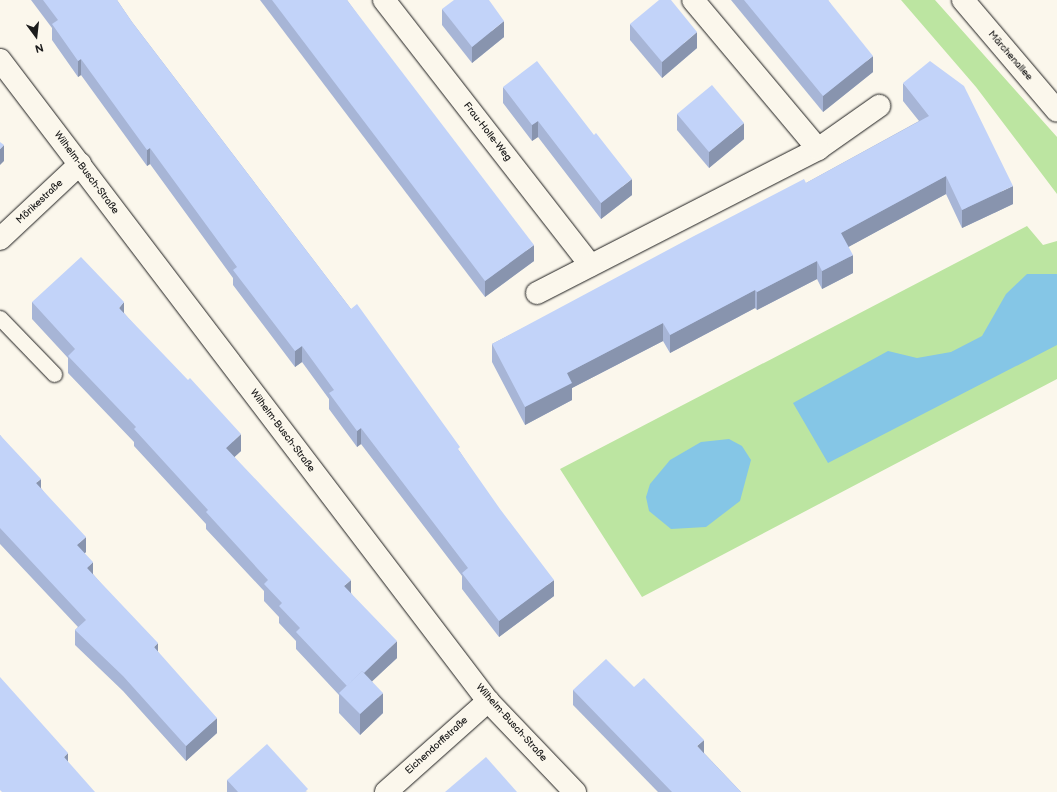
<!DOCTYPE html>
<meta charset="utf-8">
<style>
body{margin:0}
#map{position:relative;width:1057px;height:792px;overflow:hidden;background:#fbf7ec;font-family:"Balsamiq Sans",sans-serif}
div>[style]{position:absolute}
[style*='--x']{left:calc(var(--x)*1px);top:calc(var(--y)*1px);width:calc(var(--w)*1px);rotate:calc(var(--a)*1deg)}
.green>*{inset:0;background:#bce5a1}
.water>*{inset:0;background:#85c6e6}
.roads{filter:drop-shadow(0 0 1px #1c1c1c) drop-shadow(0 0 1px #1c1c1c)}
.lane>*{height:15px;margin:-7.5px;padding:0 7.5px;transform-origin:7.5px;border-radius:7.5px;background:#fbf7ec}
.street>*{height:22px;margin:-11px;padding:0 11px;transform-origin:11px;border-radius:11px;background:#fbf7ec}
.wall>*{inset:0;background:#a7b5d6}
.shaded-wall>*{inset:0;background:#8894ae}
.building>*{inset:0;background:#c2d3f9}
span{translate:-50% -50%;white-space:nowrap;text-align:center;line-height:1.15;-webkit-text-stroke:3px #fbf7ec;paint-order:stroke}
.street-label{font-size:10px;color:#1c1c1c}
.north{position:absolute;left:16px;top:16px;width:40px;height:40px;-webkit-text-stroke:3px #fbf7ec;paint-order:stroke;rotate:165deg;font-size:11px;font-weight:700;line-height:16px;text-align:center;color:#1c1c1c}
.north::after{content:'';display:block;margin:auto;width:14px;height:18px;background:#1c1c1c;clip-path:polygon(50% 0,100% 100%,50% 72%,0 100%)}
</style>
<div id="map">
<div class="green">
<i style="clip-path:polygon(901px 0,935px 0,1057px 137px,1057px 194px,976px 87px)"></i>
<i style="clip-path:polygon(1027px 226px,1043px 245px,1057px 241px,1057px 379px,642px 597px,560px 469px)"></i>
</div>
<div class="water">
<i style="clip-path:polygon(1027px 274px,1057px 274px,1057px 345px,828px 463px,793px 403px,888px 351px,917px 358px,951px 352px,982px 336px,1006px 294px)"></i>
<i style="clip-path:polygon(729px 439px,742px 446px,751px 460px,740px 501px,706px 527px,671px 529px,649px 511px,646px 497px,650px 484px,670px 460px,701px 442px)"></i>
</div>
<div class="roads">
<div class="lane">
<i style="--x:0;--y:318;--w:78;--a:46"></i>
</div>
<div class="street">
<i style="--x:384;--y:0;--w:336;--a:52.1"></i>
<i style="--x:963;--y:0;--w:145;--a:49.7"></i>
<i style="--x:0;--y:60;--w:806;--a:52.72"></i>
<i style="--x:488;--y:701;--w:126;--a:46.3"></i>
<i style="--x:818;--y:149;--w:75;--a:-35.2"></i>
<i style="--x:0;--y:239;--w:110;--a:-43.2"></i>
<i style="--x:537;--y:293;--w:316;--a:-27.1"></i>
<i style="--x:818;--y:149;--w:194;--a:-130"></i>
<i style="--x:386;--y:792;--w:137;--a:-41.7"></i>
</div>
</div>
<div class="wall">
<i style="clip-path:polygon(31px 0,117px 0,132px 22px,460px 452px,554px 596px,499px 637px,462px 589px,462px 576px,361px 444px,357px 447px,329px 409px,329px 399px,302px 362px,295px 367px,233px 285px,233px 278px,150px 164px,147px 166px,81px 75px,78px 77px,52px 40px,52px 28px)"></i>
<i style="clip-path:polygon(260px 0,347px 0,534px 261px,485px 297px)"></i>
<i style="clip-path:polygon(731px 0,828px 0,873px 72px,823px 112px)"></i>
<i style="clip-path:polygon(442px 9px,504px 37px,472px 63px,442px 25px)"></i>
<i style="clip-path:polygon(630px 24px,697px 48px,662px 78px,630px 40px)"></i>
<i style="clip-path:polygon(903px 83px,1013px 204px,962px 228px,946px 194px,848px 247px,853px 273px,822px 289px,817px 279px,757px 310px,755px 308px,670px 353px,663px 341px,572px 388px,572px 400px,525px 425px,492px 362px,492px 344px,806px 183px,919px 121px,903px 101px)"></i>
<i style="clip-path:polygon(503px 87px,632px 195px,601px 219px,538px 137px,532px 141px,503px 103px)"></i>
<i style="clip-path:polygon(677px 114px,744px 139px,709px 168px,677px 130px)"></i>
<i style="clip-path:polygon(32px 302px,124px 313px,241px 451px,234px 457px,351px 593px,397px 658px,372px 681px,383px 713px,360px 735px,339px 713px,339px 695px,296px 649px,296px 641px,279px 623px,279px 617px,264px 601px,264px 591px,206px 529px,206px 524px,134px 446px,134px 442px,68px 373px,68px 358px,32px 319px)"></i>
<i style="clip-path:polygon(0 435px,41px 488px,86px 552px,84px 553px,93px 574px,158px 652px,217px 733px,186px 761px,123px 691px,75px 645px,75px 630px,78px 627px,0 544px)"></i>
<i style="clip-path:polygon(634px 687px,704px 753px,741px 792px,658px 792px,573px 705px,573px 690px)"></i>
<i style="clip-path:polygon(227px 780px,308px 792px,227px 792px)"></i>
</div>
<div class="shaded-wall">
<i style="clip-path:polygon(504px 21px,504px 37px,472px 63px,472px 47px)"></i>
<i style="clip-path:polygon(697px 32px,697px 48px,662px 78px,662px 62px)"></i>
<i style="clip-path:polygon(873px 56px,873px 72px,823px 112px,823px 96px)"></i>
<i style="clip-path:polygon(81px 59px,81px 75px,78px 77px,78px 61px)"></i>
<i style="clip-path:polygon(538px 121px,538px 137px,532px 141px,532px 125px)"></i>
<i style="clip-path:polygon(744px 123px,744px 139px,709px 168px,709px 152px)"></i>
<i style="clip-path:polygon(4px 145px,4px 161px,0 165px,0 149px)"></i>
<i style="clip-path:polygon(150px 148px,150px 164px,147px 166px,147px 150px)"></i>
<i style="clip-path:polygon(946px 176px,946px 194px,841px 251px,841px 233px)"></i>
<i style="clip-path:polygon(632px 179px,632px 195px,601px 219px,601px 203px)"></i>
<i style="clip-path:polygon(1013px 186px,1013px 204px,962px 228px,962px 210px)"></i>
<i style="clip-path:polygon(534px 245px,534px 261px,485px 297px,485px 281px)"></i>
<i style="clip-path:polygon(853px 255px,853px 273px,822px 289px,822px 271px)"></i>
<i style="clip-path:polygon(817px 261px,817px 279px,757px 310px,757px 292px)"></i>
<i style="clip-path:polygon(755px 290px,755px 308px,670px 353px,670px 335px)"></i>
<i style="clip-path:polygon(124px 302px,124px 319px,119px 308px)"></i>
<i style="clip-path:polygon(663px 323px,663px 341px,572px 388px,572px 400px,525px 425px,525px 407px,567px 373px)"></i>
<i style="clip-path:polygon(302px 346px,302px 362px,295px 367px,295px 351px)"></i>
<i style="clip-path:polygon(361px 428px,361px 444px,357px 447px,357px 431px)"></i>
<i style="clip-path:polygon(241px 434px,241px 451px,226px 465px,226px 448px)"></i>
<i style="clip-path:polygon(41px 479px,41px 494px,36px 483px)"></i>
<i style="clip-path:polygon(86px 537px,86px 552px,77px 561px,77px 545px)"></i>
<i style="clip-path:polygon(93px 562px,93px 578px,87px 568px)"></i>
<i style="clip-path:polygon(351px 580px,351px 597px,344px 586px)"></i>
<i style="clip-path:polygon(554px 580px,554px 596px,499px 637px,499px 621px)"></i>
<i style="clip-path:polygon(397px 641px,397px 658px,349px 703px,348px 687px)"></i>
<i style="clip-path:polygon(158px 643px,158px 658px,154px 647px)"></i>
<i style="clip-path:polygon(383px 693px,383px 713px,360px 735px,360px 714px)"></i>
<i style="clip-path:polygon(217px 718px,217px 733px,186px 761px,186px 746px)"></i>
<i style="clip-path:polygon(704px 740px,704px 754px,697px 746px)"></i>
<i style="clip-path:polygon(68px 753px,68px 774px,64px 757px)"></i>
</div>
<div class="building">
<i style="clip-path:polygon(43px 0,117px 0,132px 22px,351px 309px,357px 304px,460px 447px,458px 449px,500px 509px,554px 580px,499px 621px,462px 573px,468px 568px,361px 428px,357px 431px,329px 393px,334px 390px,302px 346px,295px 351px,233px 270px,237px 267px,150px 148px,147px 150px,81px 59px,78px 61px,52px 24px,58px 20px)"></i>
<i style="clip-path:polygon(272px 0,347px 0,534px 245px,485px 281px)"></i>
<i style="clip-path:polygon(454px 0,489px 0,504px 21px,472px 47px,442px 9px)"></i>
<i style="clip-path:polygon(659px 0,671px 0,697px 32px,662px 62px,630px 24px)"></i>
<i style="clip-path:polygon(744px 0,828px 0,873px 56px,823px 96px)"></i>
<i style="clip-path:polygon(537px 61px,594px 135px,596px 133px,632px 179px,601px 203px,538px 121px,532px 125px,503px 87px)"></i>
<i style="clip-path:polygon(930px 61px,964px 86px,1013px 186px,962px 210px,946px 176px,841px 233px,853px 255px,822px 271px,817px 261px,757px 292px,755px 290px,670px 335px,663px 323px,567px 373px,572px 383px,525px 407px,492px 344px,694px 236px,804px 179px,806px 183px,929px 116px,903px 83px)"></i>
<i style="clip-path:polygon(712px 85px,744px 123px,709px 152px,677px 114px)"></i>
<i style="clip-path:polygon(0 142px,4px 145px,0 149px)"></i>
<i style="clip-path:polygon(81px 257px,124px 302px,119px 308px,188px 380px,190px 378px,241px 434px,226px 448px,351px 580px,344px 586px,397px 641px,364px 673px,362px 671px,347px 686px,296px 632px,300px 628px,279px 606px,282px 603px,264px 584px,268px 580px,206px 512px,208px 510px,134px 429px,136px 427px,68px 356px,75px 349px,32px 302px)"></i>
<i style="clip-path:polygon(0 435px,41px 479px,36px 483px,86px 537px,77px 545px,93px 562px,87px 568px,158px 643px,154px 647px,217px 718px,186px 746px,123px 676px,75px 630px,86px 620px,0 528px)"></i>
<i style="clip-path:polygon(606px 659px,634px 687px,644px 678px,704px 740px,697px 746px,741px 792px,672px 792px,573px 690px)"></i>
<i style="clip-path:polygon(362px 671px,383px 693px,360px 714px,339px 693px)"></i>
<i style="clip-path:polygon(0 677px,68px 753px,64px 757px,95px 792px,2px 792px,0 790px)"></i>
<i style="clip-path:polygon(267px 744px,308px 789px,305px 792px,238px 792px,227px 780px)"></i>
<i style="clip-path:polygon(486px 757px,517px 792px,445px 792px)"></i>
</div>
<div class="street-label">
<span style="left:1010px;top:56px;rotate:49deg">Märchenallee</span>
<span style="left:487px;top:132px;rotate:52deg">Frau-Holle-Weg</span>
<span style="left:86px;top:173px;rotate:53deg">Wilhelm-Busch-Straße</span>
<span style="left:40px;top:202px;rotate:-43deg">Mörikestraße</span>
<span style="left:282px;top:431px;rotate:53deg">Wilhelm-Busch-Straße</span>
<span style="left:511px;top:723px;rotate:48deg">Wilhelm-Busch-Straße</span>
<span style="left:437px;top:746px;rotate:-42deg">Eichendorffstraße</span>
</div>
<div class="north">N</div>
</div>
